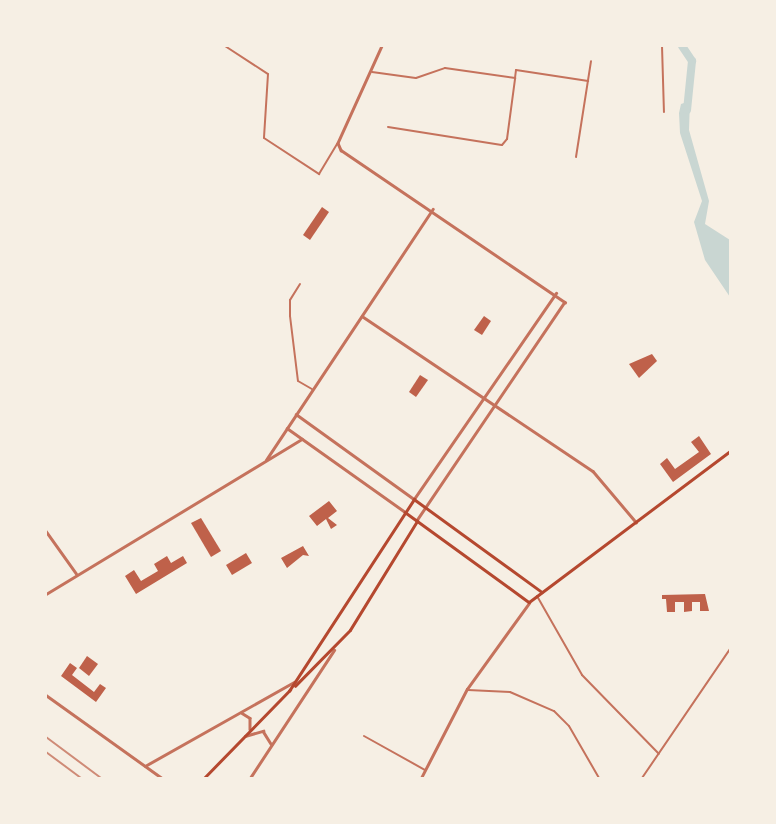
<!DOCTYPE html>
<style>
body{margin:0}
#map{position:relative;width:776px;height:824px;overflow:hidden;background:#f6efe4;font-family:Literata,serif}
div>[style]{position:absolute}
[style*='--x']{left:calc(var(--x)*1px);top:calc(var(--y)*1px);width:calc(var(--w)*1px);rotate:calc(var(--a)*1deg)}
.water>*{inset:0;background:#c9d6d2}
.river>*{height:8px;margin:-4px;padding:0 4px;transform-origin:4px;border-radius:4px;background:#c9d6d2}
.building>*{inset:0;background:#bf614a}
.minor>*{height:2px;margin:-1px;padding:0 1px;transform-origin:1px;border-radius:1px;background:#c5725c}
.tertiary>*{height:2.5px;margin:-1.25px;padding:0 1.25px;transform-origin:1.25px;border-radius:1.25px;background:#c5725c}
.secondary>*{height:2.5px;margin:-1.25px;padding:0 1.25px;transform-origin:1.25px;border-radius:1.25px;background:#b5482f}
.rail>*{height:2px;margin:-1px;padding:0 1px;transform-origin:1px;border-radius:1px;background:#cf8b77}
span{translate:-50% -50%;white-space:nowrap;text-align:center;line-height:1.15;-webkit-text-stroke:5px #f6efe4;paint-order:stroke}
.frame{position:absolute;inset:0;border:47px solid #f6efe4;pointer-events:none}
</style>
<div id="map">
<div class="water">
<i style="clip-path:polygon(690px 101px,689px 130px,709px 201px,705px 224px,730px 240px,730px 297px,705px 260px,694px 222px,702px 201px,680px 133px,679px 113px,681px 104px)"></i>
</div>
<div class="river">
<i style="--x:682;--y:46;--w:18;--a:56"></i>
<i style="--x:692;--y:61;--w:49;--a:95.8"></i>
</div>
<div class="building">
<i style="clip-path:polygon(322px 207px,329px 212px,310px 240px,303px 235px)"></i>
<i style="clip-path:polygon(484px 316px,491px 321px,482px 335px,474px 330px)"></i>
<i style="clip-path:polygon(652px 354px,657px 361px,639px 378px,629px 364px)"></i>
<i style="clip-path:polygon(420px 375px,428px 380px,416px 397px,409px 392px)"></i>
<i style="clip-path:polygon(699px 436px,711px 454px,673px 482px,660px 464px,667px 458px,675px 469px,699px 452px,691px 442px)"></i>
<i style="clip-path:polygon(329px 501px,337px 511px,328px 518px,337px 525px,331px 529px,326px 519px,317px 526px,309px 516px)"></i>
<i style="clip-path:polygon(201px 518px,221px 551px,211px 557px,191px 523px)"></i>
<i style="clip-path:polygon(303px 546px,309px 556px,303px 555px,287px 568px,281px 558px)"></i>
<i style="clip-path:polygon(246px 553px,252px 563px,232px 575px,226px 565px)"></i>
<i style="clip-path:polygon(167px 556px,171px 563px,183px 556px,187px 563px,136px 594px,125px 576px,134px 570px,141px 581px,158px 571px,154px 564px)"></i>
<i style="clip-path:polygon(705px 594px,709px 611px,700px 611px,700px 602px,692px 602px,692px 611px,684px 612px,684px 602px,675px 602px,675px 612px,667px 612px,666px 599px,662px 599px,662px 595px)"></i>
<i style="clip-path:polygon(87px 656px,98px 664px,89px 676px,79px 668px)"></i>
<i style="clip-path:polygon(70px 663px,77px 668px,72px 675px,94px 692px,100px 684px,106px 688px,96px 702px,61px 676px)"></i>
</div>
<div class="minor">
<i style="--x:225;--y:46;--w:51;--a:33.1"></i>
<i style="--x:268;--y:74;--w:64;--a:93.6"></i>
<i style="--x:264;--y:138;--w:66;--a:33.2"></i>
<i style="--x:319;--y:174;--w:35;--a:-59"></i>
<i style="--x:662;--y:46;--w:66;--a:88.3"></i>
<i style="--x:372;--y:72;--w:44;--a:7.8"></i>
<i style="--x:416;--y:78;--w:31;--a:-19"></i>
<i style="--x:445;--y:68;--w:71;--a:8.1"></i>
<i style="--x:515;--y:78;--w:8;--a:-83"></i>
<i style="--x:516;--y:70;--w:73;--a:8.7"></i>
<i style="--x:388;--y:127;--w:115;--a:9"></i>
<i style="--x:502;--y:145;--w:8;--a:-50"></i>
<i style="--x:507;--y:139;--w:61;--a:-82.4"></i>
<i style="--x:576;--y:157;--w:97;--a:-81.1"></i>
<i style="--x:300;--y:284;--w:19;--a:122"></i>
<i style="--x:290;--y:300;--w:16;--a:90"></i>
<i style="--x:290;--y:316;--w:65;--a:83"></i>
<i style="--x:298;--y:381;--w:16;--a:30"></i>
<i style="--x:537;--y:596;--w:91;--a:60.3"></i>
<i style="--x:582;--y:675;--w:110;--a:45.7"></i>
<i style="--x:468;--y:690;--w:42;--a:2.7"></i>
<i style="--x:510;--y:692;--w:48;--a:23.4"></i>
<i style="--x:554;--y:711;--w:21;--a:45"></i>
<i style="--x:569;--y:726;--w:60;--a:60"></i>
<i style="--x:364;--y:736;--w:70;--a:29.1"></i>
<i style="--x:642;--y:778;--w:156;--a:-55.7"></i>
</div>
<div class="tertiary">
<i style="--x:382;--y:46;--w:107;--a:114.4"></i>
<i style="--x:338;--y:143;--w:8;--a:67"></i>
<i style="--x:341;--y:150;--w:271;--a:34.2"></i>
<i style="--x:565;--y:302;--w:264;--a:124.1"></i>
<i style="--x:362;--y:316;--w:278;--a:33.9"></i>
<i style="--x:593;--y:471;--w:67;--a:49.9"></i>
<i style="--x:296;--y:414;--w:145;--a:35.8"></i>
<i style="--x:414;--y:499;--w:250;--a:-55.4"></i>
<i style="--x:287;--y:428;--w:145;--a:35.4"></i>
<i style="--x:266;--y:460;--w:301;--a:-56.4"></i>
<i style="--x:46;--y:531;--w:52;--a:54.5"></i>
<i style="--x:46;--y:594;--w:299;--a:-31.2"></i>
<i style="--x:46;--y:695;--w:143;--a:35.6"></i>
<i style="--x:242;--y:713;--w:9;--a:32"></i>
<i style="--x:250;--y:718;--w:11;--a:90"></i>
<i style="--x:245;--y:736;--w:19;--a:-16"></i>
<i style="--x:263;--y:731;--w:15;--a:58"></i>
<i style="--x:145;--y:766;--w:171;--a:-29.4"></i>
<i style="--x:250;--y:778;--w:153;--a:-56.7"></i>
<i style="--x:421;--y:778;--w:100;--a:-62.7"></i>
<i style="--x:467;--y:689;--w:106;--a:-54.2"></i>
</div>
<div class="secondary">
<i style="--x:405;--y:512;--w:153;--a:36"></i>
<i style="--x:529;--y:602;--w:251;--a:-36.9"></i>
<i style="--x:295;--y:686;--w:78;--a:-45.5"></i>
<i style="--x:350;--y:630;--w:128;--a:-58.4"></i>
<i style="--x:289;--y:691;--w:229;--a:-56.9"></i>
<i style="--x:414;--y:499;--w:158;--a:36"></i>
<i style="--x:204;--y:778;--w:123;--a:-45.7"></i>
</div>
<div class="rail">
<i style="--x:46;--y:737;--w:69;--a:36.7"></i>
<i style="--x:46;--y:752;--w:44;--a:36.6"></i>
</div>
<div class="frame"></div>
</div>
